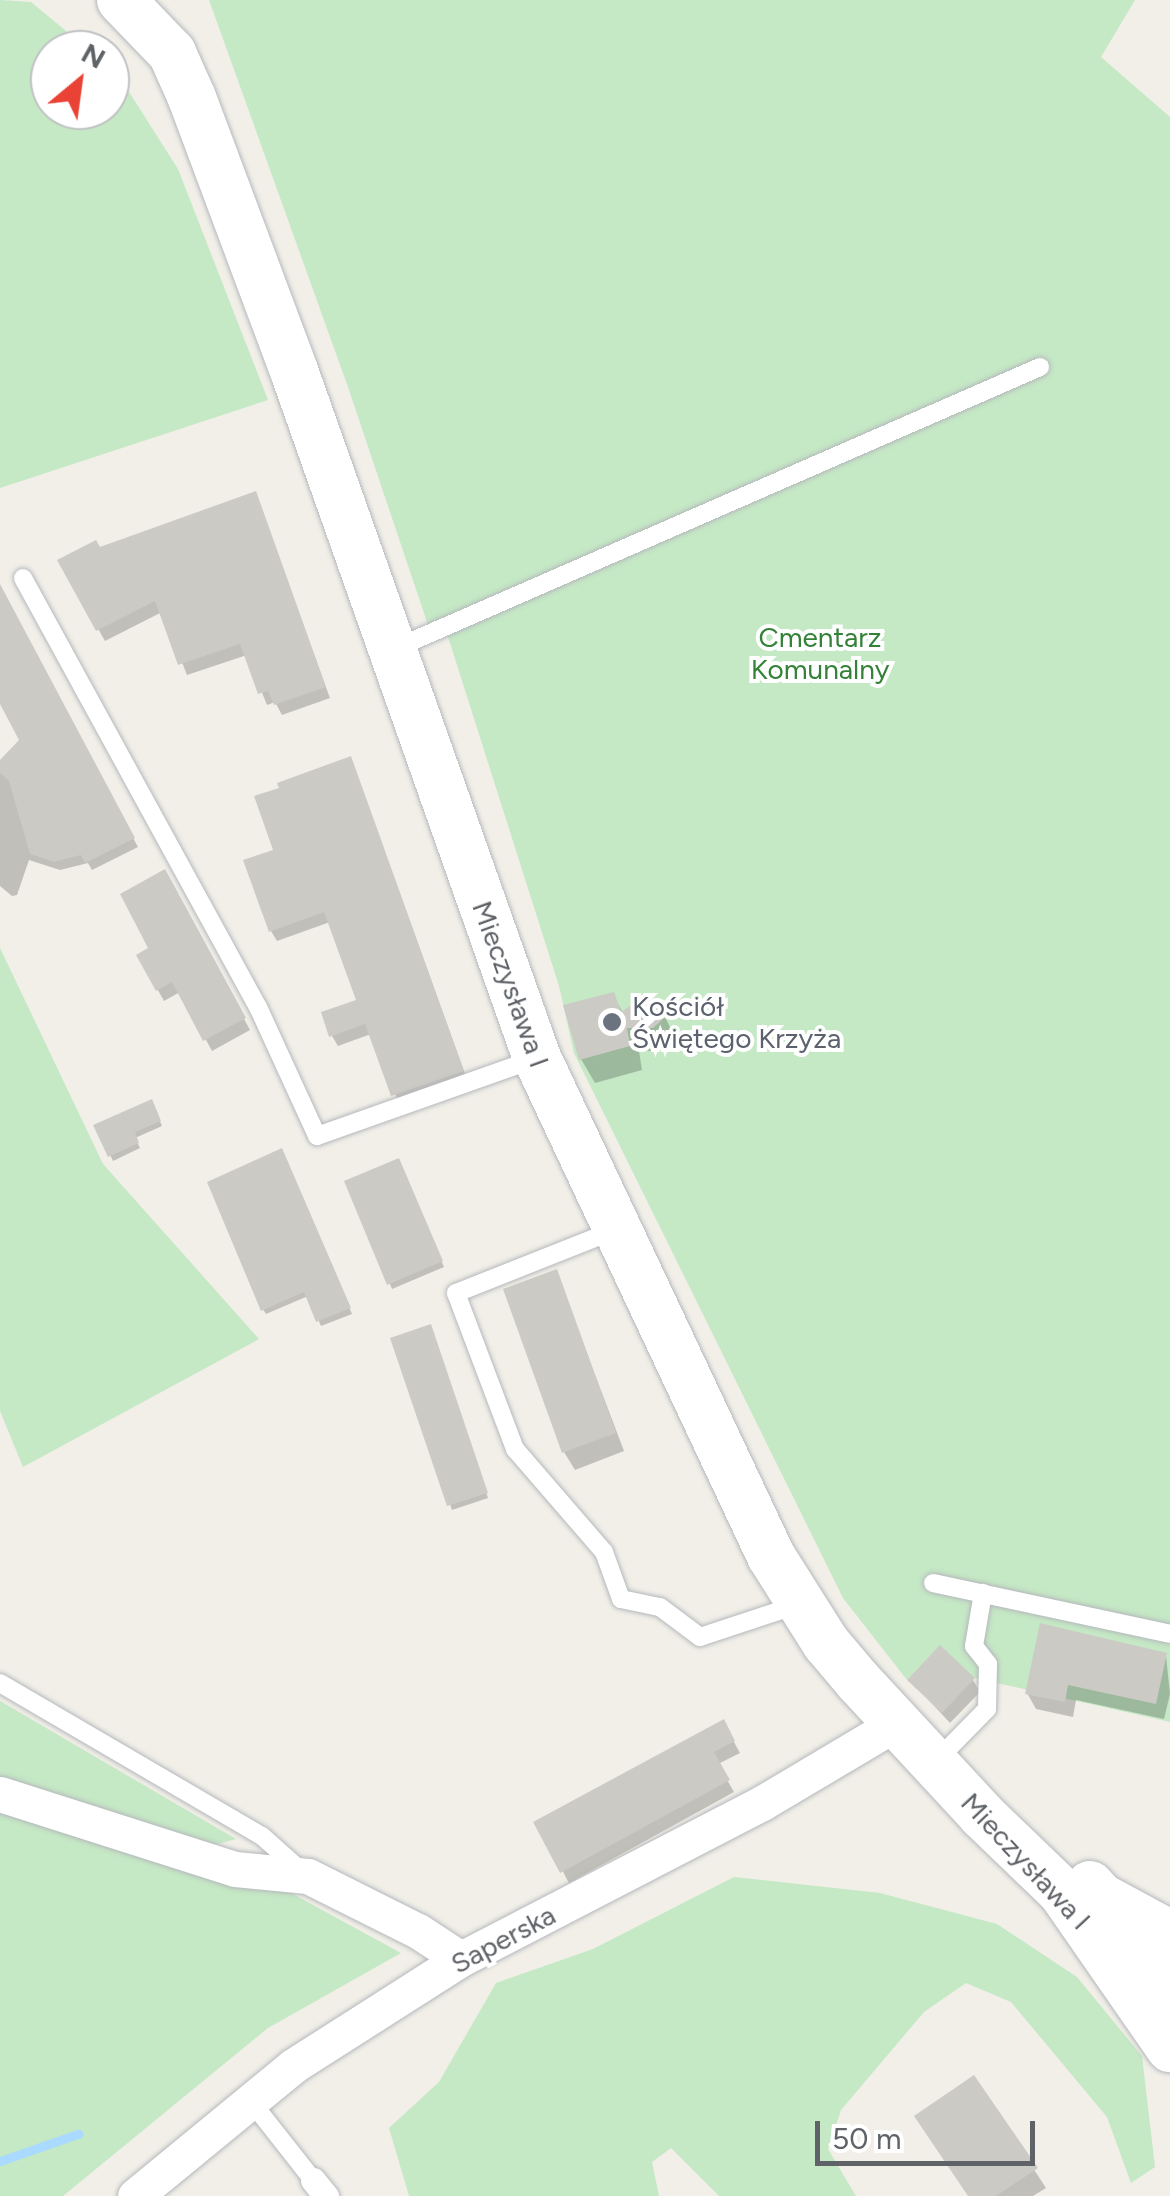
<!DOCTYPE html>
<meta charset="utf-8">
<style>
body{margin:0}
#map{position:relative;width:1170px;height:2196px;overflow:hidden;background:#f1efe8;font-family:Figtree,sans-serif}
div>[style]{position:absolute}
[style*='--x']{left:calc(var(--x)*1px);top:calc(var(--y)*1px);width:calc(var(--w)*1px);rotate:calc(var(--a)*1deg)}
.green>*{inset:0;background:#c5e8c5}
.shadow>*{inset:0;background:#0003}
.stream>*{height:9px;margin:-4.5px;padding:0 4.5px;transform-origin:4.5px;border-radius:4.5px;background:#aadaff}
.building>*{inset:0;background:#cccac5}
.roads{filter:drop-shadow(0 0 2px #b5b8bc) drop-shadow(0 0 2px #b5b8bc)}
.service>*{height:18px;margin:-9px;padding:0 9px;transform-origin:9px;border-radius:9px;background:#fff}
.pedestrian>*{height:25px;margin:-12.5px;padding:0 12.5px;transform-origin:12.5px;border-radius:12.5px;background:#fff}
.minor>*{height:35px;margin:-17.5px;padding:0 17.5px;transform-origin:17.5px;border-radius:17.5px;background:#fff}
.tertiary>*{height:42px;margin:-21px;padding:0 21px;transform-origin:21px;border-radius:21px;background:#fff}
.secondary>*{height:48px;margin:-24px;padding:0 24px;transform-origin:24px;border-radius:24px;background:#fff}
.dots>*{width:28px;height:28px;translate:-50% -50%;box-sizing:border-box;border:5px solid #fff;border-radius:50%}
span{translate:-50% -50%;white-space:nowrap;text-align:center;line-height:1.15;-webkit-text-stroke:8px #fff;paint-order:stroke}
.park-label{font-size:28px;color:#348238}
.street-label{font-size:28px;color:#5f6368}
.worship-label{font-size:28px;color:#5b616d}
.left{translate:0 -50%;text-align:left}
.north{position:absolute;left:30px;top:30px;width:100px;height:100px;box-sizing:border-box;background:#fff;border:2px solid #bfc1c3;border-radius:50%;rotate:29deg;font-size:28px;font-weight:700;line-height:40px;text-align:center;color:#5f6368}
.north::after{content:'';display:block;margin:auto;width:35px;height:45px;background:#ea4335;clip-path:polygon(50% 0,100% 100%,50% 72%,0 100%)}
.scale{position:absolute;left:815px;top:2121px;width:220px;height:45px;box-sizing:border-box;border:5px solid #5f6368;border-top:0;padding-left:12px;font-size:30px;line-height:35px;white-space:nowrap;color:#5f6368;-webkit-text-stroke:8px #fff;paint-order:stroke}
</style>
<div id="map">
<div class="green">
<i style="clip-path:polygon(0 0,31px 2px,89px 50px,50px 50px,50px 110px,110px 110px,110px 67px,117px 73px,178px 169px,268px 400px,0 488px)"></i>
<i style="clip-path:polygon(209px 0,1135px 0,1101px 57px,1170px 117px,1170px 1722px,975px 1678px,940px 1646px,907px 1680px,843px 1598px,574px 1053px,559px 986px,443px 621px,428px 625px,348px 387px)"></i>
<i style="clip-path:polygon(0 948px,103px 1164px,259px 1339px,23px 1467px,0 1411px)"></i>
<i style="clip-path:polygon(0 1701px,236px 1839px,210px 1846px,0 1778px)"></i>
<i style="clip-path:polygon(0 1806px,219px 1877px,291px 1893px,401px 1953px,268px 2028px,63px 2196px,0 2196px)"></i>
<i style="clip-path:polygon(734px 1877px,880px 1893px,997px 1924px,1077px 1977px,1142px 2056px,1155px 2167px,1131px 2183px,1107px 2117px,1011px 2002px,966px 1983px,924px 2012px,841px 2110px,828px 2149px,856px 2196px,719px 2196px,671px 2148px,652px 2162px,659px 2196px,409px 2196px,389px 2128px,439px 2082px,496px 1983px,593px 1949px)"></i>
</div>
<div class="shadow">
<i style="clip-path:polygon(255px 494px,330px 698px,282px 715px,275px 702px,267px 705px,247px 655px,187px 675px,162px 612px,105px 641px,60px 561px)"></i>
<i style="clip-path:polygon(13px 614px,138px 847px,92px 870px,88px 863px,60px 870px,29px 860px,17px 895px,12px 896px,0 886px,0 769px,22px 741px,0 699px,0 621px)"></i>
<i style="clip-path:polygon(355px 770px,468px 1082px,400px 1106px,371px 1034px,338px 1046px,332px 1036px,359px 1001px,330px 922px,277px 941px,271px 931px,276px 851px)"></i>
<i style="clip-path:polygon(165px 872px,250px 1030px,212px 1051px,180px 992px,164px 1001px,139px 956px,152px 949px)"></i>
<i style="clip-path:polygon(613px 995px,623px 1013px,658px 1002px,677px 1042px,667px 1051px,639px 1051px,642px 1070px,595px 1083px,581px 1059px)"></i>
<i style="clip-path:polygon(154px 1107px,162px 1126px,135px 1138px,140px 1148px,113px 1161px,97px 1126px)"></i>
<i style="clip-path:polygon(283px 1156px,352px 1314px,321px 1326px,308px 1296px,266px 1314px,263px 1309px)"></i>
<i style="clip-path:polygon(401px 1166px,444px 1267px,392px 1289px,390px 1284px)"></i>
<i style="clip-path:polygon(556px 1272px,624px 1451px,575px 1470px,564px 1452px)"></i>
<i style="clip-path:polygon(432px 1332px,488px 1498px,452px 1510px,393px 1339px)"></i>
<i style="clip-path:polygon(1166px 1656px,1170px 1694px,1164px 1719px,1076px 1700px,1073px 1717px,1036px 1709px,1027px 1693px)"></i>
<i style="clip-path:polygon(910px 1680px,973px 1680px,980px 1692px,950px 1723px)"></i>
<i style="clip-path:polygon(723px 1722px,740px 1753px,718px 1764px,734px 1792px,569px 1883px,537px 1823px)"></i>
<i style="clip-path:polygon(974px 2078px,1046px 2188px,1033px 2196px,969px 2196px)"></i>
</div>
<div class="stream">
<i style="--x:0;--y:2161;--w:83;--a:-19.1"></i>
</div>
<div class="building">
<i style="clip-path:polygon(256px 491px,326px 687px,274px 705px,268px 691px,258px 694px,240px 644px,178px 665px,155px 601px,96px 631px,57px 560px,96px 540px,100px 547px)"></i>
<i style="clip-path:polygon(0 584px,135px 838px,85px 863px,81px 855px,54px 862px,30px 854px,9px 781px,0 773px,0 760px,19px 740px,0 704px)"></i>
<i style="clip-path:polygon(351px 756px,464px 1071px,391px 1096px,365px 1024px,329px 1037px,321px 1012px,356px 1000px,324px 912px,269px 932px,243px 860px,273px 850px,254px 796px,279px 788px,277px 783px)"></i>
<i style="clip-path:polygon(165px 869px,246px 1018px,203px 1041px,172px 982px,156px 991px,136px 955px,148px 948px,120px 894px)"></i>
<i style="clip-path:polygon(614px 992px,621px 1012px,644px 997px,660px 999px,665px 1017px,653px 1028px,627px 1028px,630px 1046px,579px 1060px,563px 1005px)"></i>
<i style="clip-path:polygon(152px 1099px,161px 1121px,135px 1132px,139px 1143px,108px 1157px,93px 1125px)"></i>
<i style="clip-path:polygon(282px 1148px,351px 1308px,316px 1322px,304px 1292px,261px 1311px,207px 1182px)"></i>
<i style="clip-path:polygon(399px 1158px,443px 1261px,387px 1285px,344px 1181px)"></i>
<i style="clip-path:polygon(557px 1269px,616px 1433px,562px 1453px,503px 1289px)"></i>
<i style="clip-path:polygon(431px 1324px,488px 1493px,447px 1506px,390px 1338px)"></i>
<i style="clip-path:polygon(1040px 1623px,1167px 1653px,1156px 1704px,1068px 1685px,1065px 1702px,1025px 1694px)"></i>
<i style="clip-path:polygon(940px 1645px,975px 1678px,942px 1713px,907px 1680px)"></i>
<i style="clip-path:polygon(724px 1719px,735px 1741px,714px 1752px,730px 1780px,560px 1873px,533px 1822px)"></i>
<i style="clip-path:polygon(974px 2075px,1038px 2168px,996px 2196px,968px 2196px,914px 2116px)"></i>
</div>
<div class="roads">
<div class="service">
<i style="--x:23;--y:578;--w:489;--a:61.3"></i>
<i style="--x:258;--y:1007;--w:142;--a:65.4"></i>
<i style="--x:317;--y:1136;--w:233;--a:-19.5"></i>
<i style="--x:394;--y:649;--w:705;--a:-23.58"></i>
<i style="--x:615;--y:1230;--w:171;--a:158.4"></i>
<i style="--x:456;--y:1293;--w:167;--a:69.3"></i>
<i style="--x:515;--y:1449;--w:136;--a:49.2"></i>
<i style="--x:604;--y:1552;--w:50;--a:70.1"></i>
<i style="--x:621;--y:1599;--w:40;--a:12"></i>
<i style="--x:660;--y:1607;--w:50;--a:36.9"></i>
<i style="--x:700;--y:1637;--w:105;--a:-18.3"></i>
<i style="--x:933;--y:1583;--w:242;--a:12.1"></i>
<i style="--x:0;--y:1683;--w:303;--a:30.3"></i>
<i style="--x:262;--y:1836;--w:51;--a:41.8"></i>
<i style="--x:936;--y:1761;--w:73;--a:-45.6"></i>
<i style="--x:987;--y:1709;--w:45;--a:-88.7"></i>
<i style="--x:988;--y:1664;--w:23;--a:-128"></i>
<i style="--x:974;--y:1646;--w:54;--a:-80.4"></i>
<i style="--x:250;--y:2100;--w:102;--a:51.8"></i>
</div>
<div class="pedestrian">
<i style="--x:313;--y:2180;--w:21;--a:51"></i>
</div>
<div class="minor">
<i style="--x:0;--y:1794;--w:247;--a:17.7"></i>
<i style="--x:235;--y:1869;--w:73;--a:5.5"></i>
<i style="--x:308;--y:1876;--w:123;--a:26.6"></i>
<i style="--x:418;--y:1931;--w:51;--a:33.1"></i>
<i style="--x:135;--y:2196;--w:205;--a:-39.4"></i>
<i style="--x:293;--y:2066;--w:199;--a:-32.5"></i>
<i style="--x:461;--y:1959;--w:339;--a:-27.4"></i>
<i style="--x:762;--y:1803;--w:157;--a:-30.7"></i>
</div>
<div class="tertiary">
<i style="--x:1109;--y:1898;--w:69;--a:28.4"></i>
</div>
<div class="secondary">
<i style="--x:121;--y:0;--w:74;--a:46.1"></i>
<i style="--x:172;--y:53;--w:49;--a:66"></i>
<i style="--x:192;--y:98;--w:288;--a:69.5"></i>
<i style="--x:293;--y:368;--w:732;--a:70.53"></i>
<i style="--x:537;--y:1058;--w:550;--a:64.83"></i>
<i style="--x:771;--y:1556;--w:103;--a:57.7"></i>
<i style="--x:826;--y:1643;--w:51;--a:49.8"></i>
<i style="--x:859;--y:1682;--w:181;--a:47.2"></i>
<i style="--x:982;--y:1815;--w:111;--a:43.9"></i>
<i style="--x:1062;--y:1892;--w:190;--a:55.3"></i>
<i style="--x:1090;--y:1885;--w:74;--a:47.2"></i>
<i style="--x:1140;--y:1939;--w:52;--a:54.5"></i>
</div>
</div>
<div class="dots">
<i style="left:612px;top:1022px;background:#6b7280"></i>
</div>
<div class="park-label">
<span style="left:820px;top:653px">Cmentarz<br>Komunalny</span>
</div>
<div class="street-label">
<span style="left:511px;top:984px;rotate:70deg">Mieczysława I</span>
<span style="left:1026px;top:1861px;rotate:47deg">Mieczysława I</span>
<span style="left:503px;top:1939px;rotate:-28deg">Saperska</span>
</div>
<div class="worship-label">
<span class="left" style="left:632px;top:1022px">Kościół<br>Świętego Krzyża</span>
</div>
<div class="north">N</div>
<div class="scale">50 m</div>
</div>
